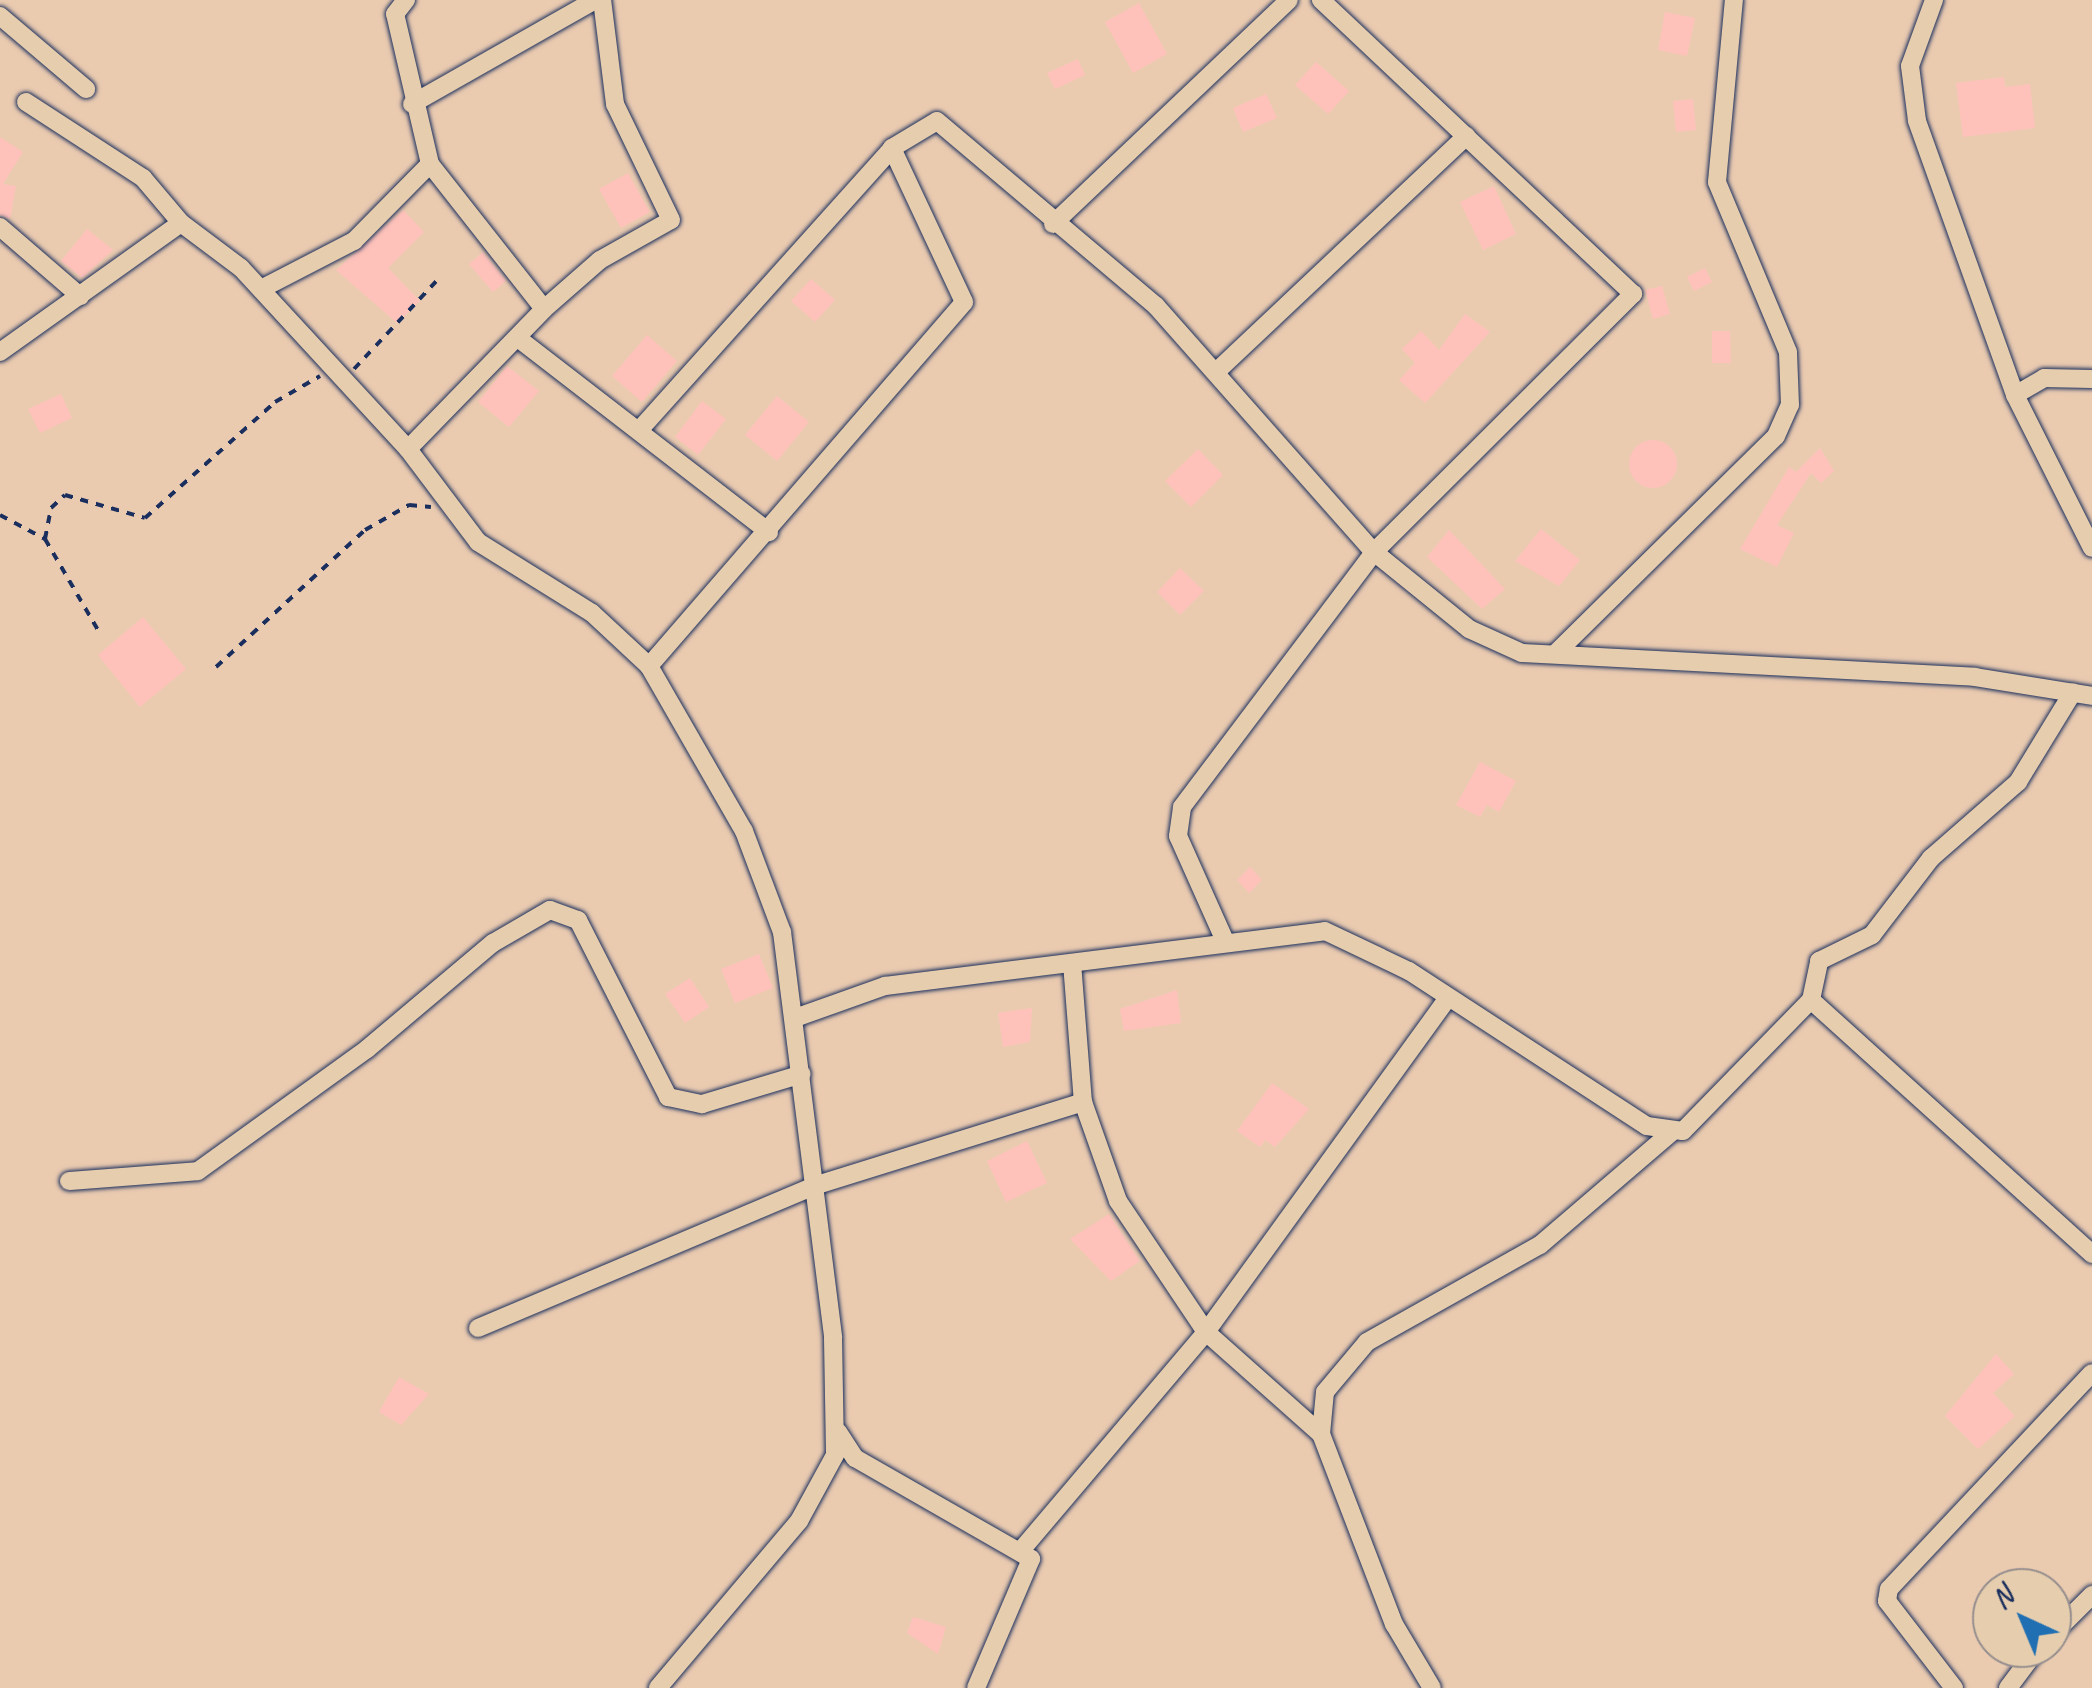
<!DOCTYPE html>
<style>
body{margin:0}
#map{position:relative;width:2092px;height:1688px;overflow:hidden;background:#ebcbb0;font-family:Caveat,sans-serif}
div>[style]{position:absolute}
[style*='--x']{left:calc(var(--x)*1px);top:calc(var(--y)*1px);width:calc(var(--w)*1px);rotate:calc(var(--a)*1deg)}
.building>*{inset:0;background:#fec2ba}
.round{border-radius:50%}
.path>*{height:4px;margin-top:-2px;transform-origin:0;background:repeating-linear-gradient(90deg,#1b2f5e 0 8px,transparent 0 16px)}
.roads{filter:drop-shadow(0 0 2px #1b2f5e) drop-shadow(0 0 2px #1b2f5e)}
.street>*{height:18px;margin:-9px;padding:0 9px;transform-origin:9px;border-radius:9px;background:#e6cdae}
span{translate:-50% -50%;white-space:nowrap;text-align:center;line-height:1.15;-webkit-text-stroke:8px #e6cdae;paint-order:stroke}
.north{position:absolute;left:1972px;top:1568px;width:100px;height:100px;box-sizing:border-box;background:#e6cdae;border:2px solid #958e8e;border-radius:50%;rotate:316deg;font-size:28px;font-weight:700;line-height:40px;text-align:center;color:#1b2f5e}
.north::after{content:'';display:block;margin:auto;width:35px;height:45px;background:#1f6fb2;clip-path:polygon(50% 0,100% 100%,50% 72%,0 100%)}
</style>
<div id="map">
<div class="building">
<i style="clip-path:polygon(1139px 3px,1167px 54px,1133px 73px,1105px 22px)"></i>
<i style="clip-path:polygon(1665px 12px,1695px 18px,1687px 56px,1658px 50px)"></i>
<i style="clip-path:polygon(1078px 59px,1085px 75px,1055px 89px,1047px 73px)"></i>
<i style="clip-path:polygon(1316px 62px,1349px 91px,1328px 114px,1295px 85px)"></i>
<i style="clip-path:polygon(2004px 77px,2005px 87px,2030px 84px,2035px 128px,1963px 137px,1956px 83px)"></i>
<i style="clip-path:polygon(1266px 94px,1277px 118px,1243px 132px,1233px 108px)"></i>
<i style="clip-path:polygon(1693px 99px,1696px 130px,1676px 132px,1673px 101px)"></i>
<i style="clip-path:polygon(0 137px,23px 152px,3px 184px,16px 186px,10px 219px,0 215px)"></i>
<i style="clip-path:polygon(628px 173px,650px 212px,621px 228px,599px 189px)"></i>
<i style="clip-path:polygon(1494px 186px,1516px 234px,1483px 250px,1460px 202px)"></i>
<i style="clip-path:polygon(403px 210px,424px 232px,388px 268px,420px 301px,397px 323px,336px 270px)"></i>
<i style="clip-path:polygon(87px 229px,113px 250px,82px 278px,61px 261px)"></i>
<i style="clip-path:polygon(483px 252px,506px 281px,493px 292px,469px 264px)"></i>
<i style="clip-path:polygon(1705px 268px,1712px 282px,1694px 291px,1687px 277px)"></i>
<i style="clip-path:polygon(811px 279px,835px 300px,815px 322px,791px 301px)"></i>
<i style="clip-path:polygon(1662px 286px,1670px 314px,1653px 319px,1645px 290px)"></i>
<i style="clip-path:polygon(1465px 314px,1490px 332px,1425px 403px,1399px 380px,1415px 363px,1402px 349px,1421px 331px,1439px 350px)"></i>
<i style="clip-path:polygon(1712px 331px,1730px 331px,1731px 363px,1712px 363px)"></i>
<i style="clip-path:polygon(647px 335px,677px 361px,642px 402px,612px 376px)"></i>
<i style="clip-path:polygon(507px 366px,539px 391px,509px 427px,478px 402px)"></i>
<i style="clip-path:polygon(61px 394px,72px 418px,40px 433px,28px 409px)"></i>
<i style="clip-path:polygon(777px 396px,809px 422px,777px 461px,745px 435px)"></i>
<i style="clip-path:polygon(702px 401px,726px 419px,698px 455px,675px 437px)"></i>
<i class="round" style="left:1629px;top:440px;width:48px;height:48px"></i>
<i style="clip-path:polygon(1820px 448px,1834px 471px,1821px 483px,1811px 473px,1777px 525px,1794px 533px,1777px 567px,1740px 549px,1789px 467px,1796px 472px)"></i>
<i style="clip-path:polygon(1198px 449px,1223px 475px,1191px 507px,1165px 481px)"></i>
<i style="clip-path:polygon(1541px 529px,1580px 560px,1559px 586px,1515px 561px)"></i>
<i style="clip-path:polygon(1449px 530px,1505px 589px,1482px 609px,1427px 557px)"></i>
<i style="clip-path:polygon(1180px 568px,1204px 591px,1180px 615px,1157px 592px)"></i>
<i style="clip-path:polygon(143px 617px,186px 669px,140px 707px,98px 655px)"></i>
<i style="clip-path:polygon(1480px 762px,1516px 781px,1499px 812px,1487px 805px,1480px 817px,1456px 805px)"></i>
<i style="clip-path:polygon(1250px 867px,1262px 880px,1249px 893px,1237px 880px)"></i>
<i style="clip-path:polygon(759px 954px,773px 988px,735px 1003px,721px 969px)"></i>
<i style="clip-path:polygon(690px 978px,709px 1007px,685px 1023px,665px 994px)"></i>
<i style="clip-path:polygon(1177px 990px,1181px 1023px,1124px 1031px,1120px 1009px)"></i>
<i style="clip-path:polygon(1032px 1008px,1030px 1042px,1003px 1047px,998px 1013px)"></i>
<i style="clip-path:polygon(1272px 1083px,1309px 1109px,1275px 1147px,1265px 1140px,1260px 1147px,1237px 1131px)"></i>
<i style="clip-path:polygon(1027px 1141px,1047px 1183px,1006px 1202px,987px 1161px)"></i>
<i style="clip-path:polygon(1109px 1214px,1140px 1261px,1111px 1281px,1070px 1239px)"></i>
<i style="clip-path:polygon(1996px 1354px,2014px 1374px,1993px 1393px,2015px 1416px,1978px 1449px,1945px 1416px)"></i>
<i style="clip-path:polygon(399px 1377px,429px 1394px,401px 1425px,379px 1412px)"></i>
<i style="clip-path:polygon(913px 1617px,946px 1627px,938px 1654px,907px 1633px)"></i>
</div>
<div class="path">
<i style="--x:354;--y:369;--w:127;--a:-46.9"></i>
<i style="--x:0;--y:515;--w:51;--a:28.1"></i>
<i style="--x:45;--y:539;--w:105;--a:59.8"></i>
<i style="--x:45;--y:539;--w:32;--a:-79"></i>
<i style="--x:51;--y:508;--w:19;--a:-43"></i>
<i style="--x:65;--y:495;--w:83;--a:16"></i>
<i style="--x:145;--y:518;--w:174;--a:-41.7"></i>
<i style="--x:275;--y:402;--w:52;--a:-30"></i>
<i style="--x:216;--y:667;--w:202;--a:-42.6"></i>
<i style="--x:365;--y:530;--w:51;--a:-29.6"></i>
<i style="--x:409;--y:505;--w:22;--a:5"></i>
</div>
<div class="roads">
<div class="street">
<i style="--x:1934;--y:0;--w:70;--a:110"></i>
<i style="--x:1910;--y:66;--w:55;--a:82.7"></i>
<i style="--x:1917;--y:121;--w:291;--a:70.3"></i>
<i style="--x:2015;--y:395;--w:171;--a:63.3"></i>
<i style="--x:0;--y:16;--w:113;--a:40.3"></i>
<i style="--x:26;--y:102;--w:140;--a:33"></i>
<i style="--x:143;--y:178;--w:59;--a:49.8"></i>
<i style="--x:181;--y:223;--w:75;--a:36.9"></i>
<i style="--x:241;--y:268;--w:246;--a:47.3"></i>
<i style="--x:408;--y:449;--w:116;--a:53"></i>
<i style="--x:478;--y:542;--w:134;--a:31.9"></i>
<i style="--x:592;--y:613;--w:78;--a:42.9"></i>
<i style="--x:649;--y:666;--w:190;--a:60.1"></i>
<i style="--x:744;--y:831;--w:108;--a:69.4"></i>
<i style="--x:782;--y:932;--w:409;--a:82.8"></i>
<i style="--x:833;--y:1338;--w:117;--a:89"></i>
<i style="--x:835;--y:1455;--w:75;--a:118.6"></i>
<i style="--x:799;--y:1521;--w:219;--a:130.2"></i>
<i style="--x:412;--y:104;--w:210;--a:-29.6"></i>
<i style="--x:430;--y:164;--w:184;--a:51.8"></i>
<i style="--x:1053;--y:224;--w:325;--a:-43.5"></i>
<i style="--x:0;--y:227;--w:106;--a:40.8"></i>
<i style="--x:261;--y:289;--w:105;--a:-27.3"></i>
<i style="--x:354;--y:241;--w:108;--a:-45.4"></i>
<i style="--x:430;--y:164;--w:154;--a:-103.1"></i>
<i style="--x:395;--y:14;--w:18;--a:-52"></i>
<i style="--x:519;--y:339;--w:316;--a:37.7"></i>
<i style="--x:0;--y:352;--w:222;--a:-35.5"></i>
<i style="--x:1216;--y:372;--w:344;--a:-43.3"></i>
<i style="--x:2015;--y:395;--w:34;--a:-30"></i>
<i style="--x:2044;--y:378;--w:48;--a:1.2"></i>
<i style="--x:642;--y:427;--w:375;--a:-48.1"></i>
<i style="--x:892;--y:148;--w:52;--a:-31"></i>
<i style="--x:937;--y:121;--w:287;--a:40.2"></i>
<i style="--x:1156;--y:306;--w:329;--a:48.5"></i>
<i style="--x:1374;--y:552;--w:122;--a:39"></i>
<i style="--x:1469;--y:629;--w:58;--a:24.4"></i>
<i style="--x:1522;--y:653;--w:454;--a:3"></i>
<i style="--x:1975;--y:677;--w:119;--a:9.2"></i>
<i style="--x:408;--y:449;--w:195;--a:-45.8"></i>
<i style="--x:544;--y:309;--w:74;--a:-41.2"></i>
<i style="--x:600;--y:260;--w:81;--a:-29.4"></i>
<i style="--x:671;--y:220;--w:129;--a:-115.8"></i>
<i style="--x:615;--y:104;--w:105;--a:-97.1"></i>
<i style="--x:1555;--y:654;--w:310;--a:-44.6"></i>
<i style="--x:1776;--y:436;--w:34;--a:-66"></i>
<i style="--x:1790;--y:405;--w:53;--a:-92.2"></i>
<i style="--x:1788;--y:352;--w:184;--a:-112.7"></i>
<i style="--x:1717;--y:182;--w:183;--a:-84.7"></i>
<i style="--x:649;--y:666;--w:481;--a:-49.1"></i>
<i style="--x:964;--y:302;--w:170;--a:-115.1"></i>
<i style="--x:1225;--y:941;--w:115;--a:-114.1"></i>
<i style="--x:1178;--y:836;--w:29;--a:-82"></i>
<i style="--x:1182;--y:807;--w:319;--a:-53"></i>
<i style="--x:1374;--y:552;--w:366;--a:-44.9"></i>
<i style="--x:1633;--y:294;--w:429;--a:-136.7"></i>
<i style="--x:1072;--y:963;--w:139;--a:85.5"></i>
<i style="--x:1083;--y:1102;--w:105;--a:70.5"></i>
<i style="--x:1118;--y:1201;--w:158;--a:56.1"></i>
<i style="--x:1206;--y:1332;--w:154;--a:41.6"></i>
<i style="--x:1321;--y:1434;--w:204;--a:69"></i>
<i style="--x:1394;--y:1624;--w:74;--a:59.3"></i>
<i style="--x:1811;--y:1000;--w:379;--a:42.1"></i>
<i style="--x:795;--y:1018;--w:96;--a:-19.6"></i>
<i style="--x:885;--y:986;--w:443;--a:-7.1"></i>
<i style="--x:1325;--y:931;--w:93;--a:25.5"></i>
<i style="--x:1409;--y:971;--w:284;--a:33.1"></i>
<i style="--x:1647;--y:1126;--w:36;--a:8"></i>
<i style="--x:1683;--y:1131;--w:183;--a:-45.7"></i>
<i style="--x:1811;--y:1000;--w:40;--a:-78"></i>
<i style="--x:1819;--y:961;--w:59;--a:-26.1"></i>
<i style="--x:1872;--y:935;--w:97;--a:-52.5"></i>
<i style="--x:1931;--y:858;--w:116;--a:-41.1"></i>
<i style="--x:2018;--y:782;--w:105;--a:-58.6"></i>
<i style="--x:69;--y:1181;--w:129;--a:-4.4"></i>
<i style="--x:198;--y:1171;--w:208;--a:-35.8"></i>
<i style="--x:367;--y:1049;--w:165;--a:-40.1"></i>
<i style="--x:493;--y:943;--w:66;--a:-30.1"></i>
<i style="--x:550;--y:910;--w:30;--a:20"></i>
<i style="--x:578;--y:920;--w:199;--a:63"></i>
<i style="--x:668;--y:1097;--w:35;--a:12"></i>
<i style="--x:702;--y:1104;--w:104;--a:-16.7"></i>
<i style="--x:478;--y:1328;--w:365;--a:-22.9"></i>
<i style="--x:814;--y:1186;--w:282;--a:-17.3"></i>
<i style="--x:838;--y:1432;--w:31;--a:57"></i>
<i style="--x:855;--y:1458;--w:203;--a:29.8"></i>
<i style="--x:1031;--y:1559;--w:140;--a:113.1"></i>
<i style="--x:1321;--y:1434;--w:42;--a:-84.6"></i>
<i style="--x:1325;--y:1392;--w:65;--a:-50"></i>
<i style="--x:1367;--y:1342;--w:198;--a:-29.3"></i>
<i style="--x:1540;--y:1245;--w:174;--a:-40.6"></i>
<i style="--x:1023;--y:1548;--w:283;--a:-49.7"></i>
<i style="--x:1206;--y:1332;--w:412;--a:-54.1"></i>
<i style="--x:2052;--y:1635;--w:57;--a:-45"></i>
<i style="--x:1954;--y:1688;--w:110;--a:-127.6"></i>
<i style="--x:1887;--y:1601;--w:12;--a:-81"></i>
<i style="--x:1889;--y:1589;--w:296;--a:-46.8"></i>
<i style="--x:2008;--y:1688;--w:50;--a:-53.1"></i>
</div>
</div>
<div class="north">N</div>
</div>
